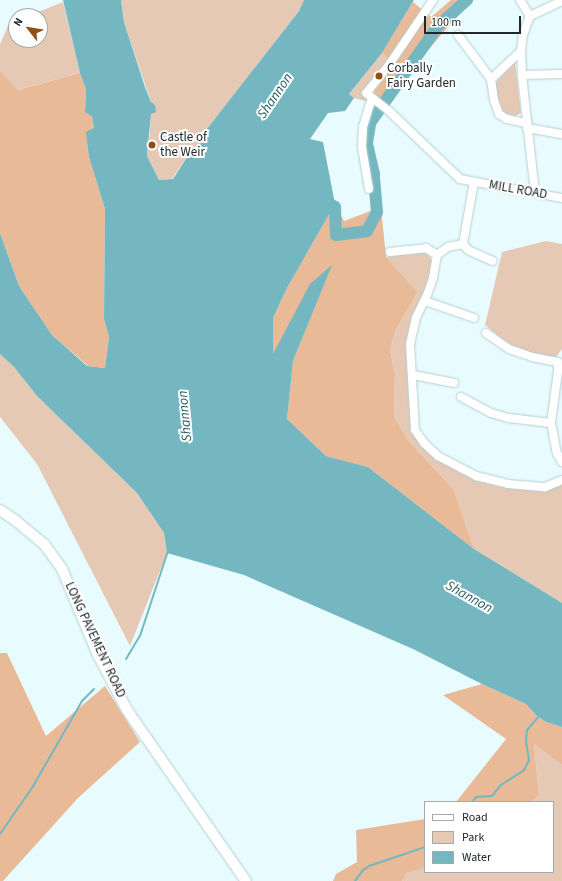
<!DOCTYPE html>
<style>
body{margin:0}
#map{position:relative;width:562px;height:881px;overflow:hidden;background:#e8fcff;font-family:"Source Sans 3",sans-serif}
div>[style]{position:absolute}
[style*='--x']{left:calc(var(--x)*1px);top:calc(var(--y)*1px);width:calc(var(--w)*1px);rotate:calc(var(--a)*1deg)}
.green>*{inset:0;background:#e5c9b5}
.forest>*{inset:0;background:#e8ba98}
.water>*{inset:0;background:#74b7c1}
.stream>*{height:2px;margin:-1px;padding:0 1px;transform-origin:1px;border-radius:1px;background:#74b7c1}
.river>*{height:12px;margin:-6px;padding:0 6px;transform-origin:6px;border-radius:6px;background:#74b7c1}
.roads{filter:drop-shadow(0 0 1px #b6ced1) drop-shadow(0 0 1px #b6ced1)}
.minor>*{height:8px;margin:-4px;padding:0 4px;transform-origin:4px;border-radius:4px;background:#fff}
.major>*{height:10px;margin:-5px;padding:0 5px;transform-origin:5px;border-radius:5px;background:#fff}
.dots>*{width:11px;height:11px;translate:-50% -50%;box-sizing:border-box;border:2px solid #fff;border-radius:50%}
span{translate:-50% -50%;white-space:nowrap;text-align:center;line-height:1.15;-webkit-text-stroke:4px #fff;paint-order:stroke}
.poi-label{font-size:13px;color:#20292a}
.left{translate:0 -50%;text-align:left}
.street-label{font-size:13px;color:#20292a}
.water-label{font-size:14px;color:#245d64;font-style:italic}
.legend{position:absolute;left:424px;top:801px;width:130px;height:72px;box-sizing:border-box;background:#fff;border:1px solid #a6a9aa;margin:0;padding:5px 7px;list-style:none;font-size:12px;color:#20292a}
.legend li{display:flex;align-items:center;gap:8px;height:20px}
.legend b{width:20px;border:1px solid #a6a9aa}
.north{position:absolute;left:8px;top:8px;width:40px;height:40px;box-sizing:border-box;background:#fff;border:1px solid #a6a9aa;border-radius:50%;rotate:301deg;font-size:11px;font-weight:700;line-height:16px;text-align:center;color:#20292a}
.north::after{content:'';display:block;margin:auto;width:14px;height:18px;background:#8e5015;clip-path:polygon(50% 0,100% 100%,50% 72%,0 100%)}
.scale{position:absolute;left:424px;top:16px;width:97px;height:18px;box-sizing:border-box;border:2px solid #20292a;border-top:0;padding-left:5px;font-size:12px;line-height:14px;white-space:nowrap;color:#20292a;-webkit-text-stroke:3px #fff;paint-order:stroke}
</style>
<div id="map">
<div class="green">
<i style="clip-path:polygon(121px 0,304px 0,299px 11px,203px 134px,203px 140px,197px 148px,191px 151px,172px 179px,159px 180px,147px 156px,150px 133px,151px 102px,124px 22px)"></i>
<i style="clip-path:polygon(63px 2px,80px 73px,16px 90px,0 70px,0 44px,9px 23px,16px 21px,16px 40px,40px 40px,40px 16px,28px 16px)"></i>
<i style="clip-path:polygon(382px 53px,390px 60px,362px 93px,372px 103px,354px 98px,349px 94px)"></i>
<i style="clip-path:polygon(515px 62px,521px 113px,513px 117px,501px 111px,496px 95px,496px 82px)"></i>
<i style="clip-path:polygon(546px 241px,562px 244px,562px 349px,556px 357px,529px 353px,507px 343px,485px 325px,502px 252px)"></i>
<i style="clip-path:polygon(418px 252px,424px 252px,430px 257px,432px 263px,427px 286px,410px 326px,411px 431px,435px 458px,480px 481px,545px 492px,562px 484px,562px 603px,474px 549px,454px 490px,408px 440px,394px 416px,395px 374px,390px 349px,396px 329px,416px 292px,386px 257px)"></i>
<i style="clip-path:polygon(0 354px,14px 367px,37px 396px,137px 493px,164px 533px,167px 553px,130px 646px,37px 464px,0 417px)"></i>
<i style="clip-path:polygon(534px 744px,562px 765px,562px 881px,402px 881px,407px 873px,425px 868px,425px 872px,553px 872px,553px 802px,532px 802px,539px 795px)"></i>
</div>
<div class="forest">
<i style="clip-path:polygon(451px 0,474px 0,462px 11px,409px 72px,382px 113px,372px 103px,375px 88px,393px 63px,382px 53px,413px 2px,431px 17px)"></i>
<i style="clip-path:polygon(0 70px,17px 90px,80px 73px,86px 89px,85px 111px,92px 115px,94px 128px,87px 142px,89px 157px,105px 209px,104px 319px,109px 337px,105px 368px,88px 366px,52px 335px,19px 286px,0 233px)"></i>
<i style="clip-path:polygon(335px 204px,344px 221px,381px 207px,386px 257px,417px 292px,396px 329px,390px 349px,395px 374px,394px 416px,408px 440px,454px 490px,474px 549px,368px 467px,326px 456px,287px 419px,293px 361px,331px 266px,273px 355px,273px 318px,287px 288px)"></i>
<i style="clip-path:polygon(0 653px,7px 653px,46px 736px,105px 686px,140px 742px,78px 798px,3px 881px,0 881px)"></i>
<i style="clip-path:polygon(482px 684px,526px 704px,536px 715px,546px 722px,562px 727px,562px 765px,534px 744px,539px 795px,532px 802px,456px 802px,506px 739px,443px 695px)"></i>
<i style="clip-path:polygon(425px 819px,425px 868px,407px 873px,402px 881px,333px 881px,336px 874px,357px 862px,356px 830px)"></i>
</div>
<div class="water">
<i style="clip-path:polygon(63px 0,121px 0,124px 22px,145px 87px,151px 102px,155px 105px,156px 112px,151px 114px,147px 156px,159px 180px,173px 179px,191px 151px,197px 148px,203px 140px,203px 134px,299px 11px,304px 0,414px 0,382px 53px,349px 94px,354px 98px,345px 111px,328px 113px,310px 139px,323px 142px,335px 204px,287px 288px,273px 318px,273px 354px,310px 284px,332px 265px,293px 361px,287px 419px,326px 456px,368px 467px,474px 549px,562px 603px,562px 727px,546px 722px,536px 715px,526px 704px,482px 684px,413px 649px,244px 575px,167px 553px,164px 533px,137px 493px,37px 396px,14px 367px,0 354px,0 233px,19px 286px,52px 335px,87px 366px,105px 368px,109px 337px,104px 319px,105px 209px,89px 157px,87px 142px,86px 132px,94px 128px,92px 116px,85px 112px,86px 89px,80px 73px)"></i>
</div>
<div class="stream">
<i style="--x:126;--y:659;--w:27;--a:-59"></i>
<i style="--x:140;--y:636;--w:89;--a:-71.8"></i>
<i style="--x:472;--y:802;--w:6;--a:-51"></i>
<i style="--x:476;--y:797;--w:16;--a:-4"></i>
<i style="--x:492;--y:796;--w:14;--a:-51"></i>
<i style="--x:501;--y:785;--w:27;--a:-33"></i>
<i style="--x:524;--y:770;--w:11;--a:-63"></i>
<i style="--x:529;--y:760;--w:19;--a:-99"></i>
<i style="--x:526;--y:741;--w:11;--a:-85"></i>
<i style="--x:527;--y:730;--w:20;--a:-49"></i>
<i style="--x:0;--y:834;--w:56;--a:-55.2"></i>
<i style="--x:32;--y:788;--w:100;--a:-60.1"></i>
<i style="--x:82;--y:701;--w:17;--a:-45"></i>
<i style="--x:355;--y:881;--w:14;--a:-54"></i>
<i style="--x:363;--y:870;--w:7;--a:-34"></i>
<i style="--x:369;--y:866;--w:59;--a:-18.7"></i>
</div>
<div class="river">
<i style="--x:319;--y:198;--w:18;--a:29"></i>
<i style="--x:335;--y:207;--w:28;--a:88"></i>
<i style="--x:336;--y:235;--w:31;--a:-7"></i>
<i style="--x:367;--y:231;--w:21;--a:-62"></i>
<i style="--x:377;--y:212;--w:38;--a:-95"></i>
<i style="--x:374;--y:174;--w:32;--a:-103"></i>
<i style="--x:367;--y:143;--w:20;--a:-81"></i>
<i style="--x:370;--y:123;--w:118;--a:-55"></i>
<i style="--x:438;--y:26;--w:39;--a:-42"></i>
</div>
<div class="roads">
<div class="minor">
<i style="--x:433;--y:0;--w:78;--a:124.1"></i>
<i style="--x:389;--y:65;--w:36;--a:129"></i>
<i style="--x:366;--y:93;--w:31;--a:38"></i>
<i style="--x:390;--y:112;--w:97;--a:43.7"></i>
<i style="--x:460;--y:179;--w:104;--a:10.6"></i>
<i style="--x:520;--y:0;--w:19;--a:58"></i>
<i style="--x:458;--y:35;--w:55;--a:53.1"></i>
<i style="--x:521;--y:51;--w:41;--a:137"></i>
<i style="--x:491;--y:79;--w:21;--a:82"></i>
<i style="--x:494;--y:100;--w:15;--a:70"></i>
<i style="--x:499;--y:114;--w:9;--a:32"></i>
<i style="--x:507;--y:119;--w:19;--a:12"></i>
<i style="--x:522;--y:75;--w:40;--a:-1.4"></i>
<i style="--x:527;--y:128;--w:36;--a:10"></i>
<i style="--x:474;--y:182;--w:63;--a:100.1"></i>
<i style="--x:463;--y:244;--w:15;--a:169"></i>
<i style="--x:448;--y:247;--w:14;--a:144"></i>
<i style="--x:437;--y:255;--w:23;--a:100"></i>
<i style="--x:433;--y:278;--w:18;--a:109"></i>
<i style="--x:427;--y:295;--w:25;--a:116"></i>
<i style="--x:416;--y:318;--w:27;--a:103"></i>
<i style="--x:410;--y:344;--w:86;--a:86.7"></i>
<i style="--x:415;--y:430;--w:16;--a:55"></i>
<i style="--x:424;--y:443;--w:19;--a:43"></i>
<i style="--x:438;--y:456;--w:43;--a:27.8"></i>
<i style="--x:476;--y:476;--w:33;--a:14"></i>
<i style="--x:508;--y:484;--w:37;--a:5"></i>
<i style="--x:545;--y:487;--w:18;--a:-22"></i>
<i style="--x:369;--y:189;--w:43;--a:-99.5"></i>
<i style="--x:362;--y:147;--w:20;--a:-87"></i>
<i style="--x:363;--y:127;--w:30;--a:-73"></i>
<i style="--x:535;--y:193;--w:119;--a:-96.3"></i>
<i style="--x:522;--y:75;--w:24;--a:-92"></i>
<i style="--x:521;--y:51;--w:16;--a:-83"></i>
<i style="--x:523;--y:35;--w:20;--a:-70"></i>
<i style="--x:530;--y:16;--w:35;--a:-25"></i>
<i style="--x:463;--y:244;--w:8;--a:50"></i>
<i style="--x:468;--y:250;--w:27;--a:24"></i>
<i style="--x:390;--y:252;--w:36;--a:-6"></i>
<i style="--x:426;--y:248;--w:13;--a:32"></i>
<i style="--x:425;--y:301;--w:52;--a:19.1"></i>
<i style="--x:486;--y:333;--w:28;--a:35"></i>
<i style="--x:509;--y:349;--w:24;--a:19"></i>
<i style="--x:532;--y:357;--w:26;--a:11"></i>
<i style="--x:558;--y:362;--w:9;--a:90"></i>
<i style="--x:558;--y:371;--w:52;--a:97.7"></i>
<i style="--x:551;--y:423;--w:31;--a:79"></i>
<i style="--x:557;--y:453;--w:10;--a:61"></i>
<i style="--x:413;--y:375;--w:42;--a:11"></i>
<i style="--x:461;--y:397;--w:34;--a:28"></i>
<i style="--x:491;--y:413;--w:19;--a:16"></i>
<i style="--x:509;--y:418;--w:42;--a:6.8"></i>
</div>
<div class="major">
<i style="--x:0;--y:510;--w:18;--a:34"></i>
<i style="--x:15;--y:520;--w:38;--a:40"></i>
<i style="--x:44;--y:544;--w:31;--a:54"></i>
<i style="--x:62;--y:569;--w:93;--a:67.3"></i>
<i style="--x:98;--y:655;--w:62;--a:62.2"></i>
<i style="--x:127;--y:710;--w:208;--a:55.2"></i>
</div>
</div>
<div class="dots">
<i style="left:379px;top:76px;background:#8e5015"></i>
<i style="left:152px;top:145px;background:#8e5015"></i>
</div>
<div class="poi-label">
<span class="left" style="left:387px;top:76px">Corbally<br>Fairy Garden</span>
<span class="left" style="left:160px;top:145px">Castle of<br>the Weir</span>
</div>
<div class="street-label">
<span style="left:518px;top:190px;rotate:10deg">MILL ROAD</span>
<span style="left:95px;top:640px;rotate:65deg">LONG PAVEMENT ROAD</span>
</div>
<div class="water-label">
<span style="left:275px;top:96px;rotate:-56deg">Shannon</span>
<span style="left:185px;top:416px;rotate:-95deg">Shannon</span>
<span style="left:469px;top:597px;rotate:29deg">Shannon</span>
</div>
<ul class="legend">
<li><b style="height:5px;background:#fff"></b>Road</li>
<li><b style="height:11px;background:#e5c9b5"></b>Park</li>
<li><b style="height:11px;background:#74b7c1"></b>Water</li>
</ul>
<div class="north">N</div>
<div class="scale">100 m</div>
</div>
